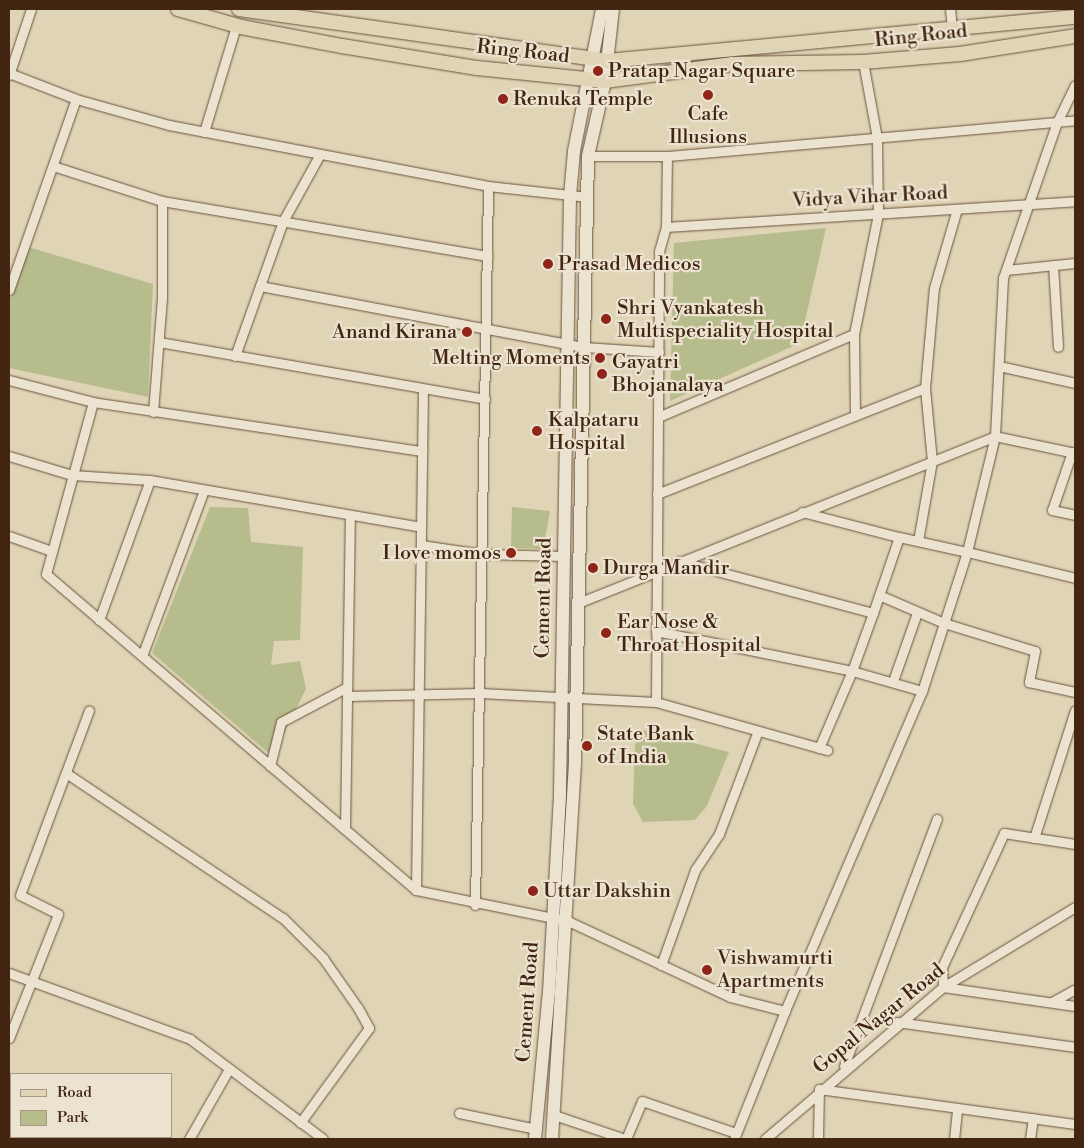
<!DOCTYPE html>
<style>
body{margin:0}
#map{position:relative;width:1084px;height:1148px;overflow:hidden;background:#e0d4b6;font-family:"Libre Bodoni",serif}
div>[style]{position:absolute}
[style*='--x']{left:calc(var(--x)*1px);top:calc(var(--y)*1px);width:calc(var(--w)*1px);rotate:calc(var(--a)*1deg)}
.green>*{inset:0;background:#b6bc8b}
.roads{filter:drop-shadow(0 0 1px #6a523b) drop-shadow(0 0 1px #6a523b)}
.minor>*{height:9px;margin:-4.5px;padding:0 4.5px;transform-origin:4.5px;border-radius:4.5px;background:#ebe3d0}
.secondary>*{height:12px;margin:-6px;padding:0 6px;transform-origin:6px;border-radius:6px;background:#ebe3d0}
.primary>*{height:14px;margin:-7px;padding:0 7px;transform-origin:7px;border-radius:7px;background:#e0d4b6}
.dots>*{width:14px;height:14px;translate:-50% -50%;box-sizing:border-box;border:2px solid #ebe3d0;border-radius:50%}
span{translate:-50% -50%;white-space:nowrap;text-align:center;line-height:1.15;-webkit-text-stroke:4.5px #ebe3d0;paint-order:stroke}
.street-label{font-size:20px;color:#432612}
.poi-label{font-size:20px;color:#432612}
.left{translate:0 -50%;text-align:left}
.right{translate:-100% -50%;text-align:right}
.frame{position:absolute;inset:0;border:10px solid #432612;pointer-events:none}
.legend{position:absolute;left:10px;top:1073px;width:162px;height:65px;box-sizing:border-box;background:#ebe3d0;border:1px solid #a89784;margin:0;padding:6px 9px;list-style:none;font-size:15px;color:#432612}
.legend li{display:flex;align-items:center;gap:10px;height:25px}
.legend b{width:25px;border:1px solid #a89784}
</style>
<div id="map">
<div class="green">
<i style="clip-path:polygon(826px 228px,800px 343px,670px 401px,674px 243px)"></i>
<i style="clip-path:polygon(28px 247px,153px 284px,148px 397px,9px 368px,9px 302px)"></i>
<i style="clip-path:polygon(210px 507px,248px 508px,251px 542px,303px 547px,300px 640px,274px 641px,271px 665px,300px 661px,306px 689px,272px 756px,152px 653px)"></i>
<i style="clip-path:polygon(512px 507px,550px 511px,543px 549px,511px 548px)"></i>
<i style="clip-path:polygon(642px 730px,729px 752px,707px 806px,695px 820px,643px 822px,633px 804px,635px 745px)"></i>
</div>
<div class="roads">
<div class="minor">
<i style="--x:950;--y:9;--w:20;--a:84"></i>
<i style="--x:9;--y:73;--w:72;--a:21.2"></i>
<i style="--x:76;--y:99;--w:97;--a:15.6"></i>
<i style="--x:169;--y:125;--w:325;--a:10.8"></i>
<i style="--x:488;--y:186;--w:100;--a:6.3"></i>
<i style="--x:9;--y:75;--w:70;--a:-71.6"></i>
<i style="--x:1075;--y:85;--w:41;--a:115.9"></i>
<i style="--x:1057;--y:122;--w:165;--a:109.1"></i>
<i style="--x:1003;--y:278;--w:158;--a:92.9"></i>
<i style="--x:995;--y:436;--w:119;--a:103.6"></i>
<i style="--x:967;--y:552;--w:111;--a:13.5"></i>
<i style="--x:204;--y:132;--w:111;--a:-73.2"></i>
<i style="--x:588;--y:156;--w:79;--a:0"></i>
<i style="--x:667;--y:156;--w:410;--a:-5"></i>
<i style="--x:53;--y:166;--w:114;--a:17.8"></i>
<i style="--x:162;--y:201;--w:330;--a:9.6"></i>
<i style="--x:666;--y:227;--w:410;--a:-3.6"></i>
<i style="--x:1053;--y:265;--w:82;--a:86.5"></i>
<i style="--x:1006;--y:270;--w:69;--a:-5.8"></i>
<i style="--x:260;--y:286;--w:330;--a:10.7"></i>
<i style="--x:584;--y:347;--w:75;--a:3.8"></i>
<i style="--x:9;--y:290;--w:202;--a:-70.7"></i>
<i style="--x:159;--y:342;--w:331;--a:9.9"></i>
<i style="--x:235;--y:356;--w:143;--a:-70.4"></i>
<i style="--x:283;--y:221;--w:74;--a:-61"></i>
<i style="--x:999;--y:366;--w:78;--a:12.6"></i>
<i style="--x:9;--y:380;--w:87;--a:14.7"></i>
<i style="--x:93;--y:402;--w:333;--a:8.5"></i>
<i style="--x:93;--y:402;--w:178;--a:105.3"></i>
<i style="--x:46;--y:574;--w:487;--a:40.5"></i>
<i style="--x:416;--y:890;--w:155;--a:11.5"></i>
<i style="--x:568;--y:921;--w:179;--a:25.1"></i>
<i style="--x:730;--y:997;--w:57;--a:14.3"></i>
<i style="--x:785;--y:1011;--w:138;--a:111.7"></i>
<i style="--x:153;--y:412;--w:114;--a:-85.5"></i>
<i style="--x:162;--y:298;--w:97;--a:-90"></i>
<i style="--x:855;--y:415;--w:81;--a:-90.7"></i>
<i style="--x:854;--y:334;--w:122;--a:-78.7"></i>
<i style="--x:878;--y:214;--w:76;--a:-90.8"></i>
<i style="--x:877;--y:138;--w:77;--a:-100.4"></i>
<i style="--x:658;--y:417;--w:213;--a:-23"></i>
<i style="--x:1072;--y:452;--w:61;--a:109"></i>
<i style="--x:1052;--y:510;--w:24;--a:12"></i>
<i style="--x:9;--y:456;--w:66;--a:16.8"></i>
<i style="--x:72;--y:475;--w:78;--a:3.7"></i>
<i style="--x:150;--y:480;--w:275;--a:9.8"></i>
<i style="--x:657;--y:494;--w:288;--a:-21.6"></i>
<i style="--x:802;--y:512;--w:100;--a:14.5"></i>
<i style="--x:9;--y:536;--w:42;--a:19.3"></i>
<i style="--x:918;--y:541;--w:81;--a:-80.1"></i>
<i style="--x:932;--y:461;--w:73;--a:-95.5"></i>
<i style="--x:925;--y:388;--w:100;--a:-84.9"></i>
<i style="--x:934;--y:288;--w:82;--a:-73.8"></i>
<i style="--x:421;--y:545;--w:62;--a:8.4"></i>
<i style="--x:482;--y:554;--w:82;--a:1.4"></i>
<i style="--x:679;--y:561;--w:201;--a:15"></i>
<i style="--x:873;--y:613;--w:80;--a:-71.1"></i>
<i style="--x:899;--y:537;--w:70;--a:12.4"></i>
<i style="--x:967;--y:552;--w:146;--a:107.9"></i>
<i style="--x:922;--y:691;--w:348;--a:113.2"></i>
<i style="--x:879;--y:595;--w:71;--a:23.3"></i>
<i style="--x:944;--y:623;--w:95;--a:17.1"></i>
<i style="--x:1035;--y:651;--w:32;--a:101"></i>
<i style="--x:1029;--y:682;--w:47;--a:12.3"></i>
<i style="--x:578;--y:603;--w:449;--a:-21.8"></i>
<i style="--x:995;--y:436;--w:82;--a:12"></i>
<i style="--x:99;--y:620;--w:149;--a:-70"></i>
<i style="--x:656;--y:631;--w:200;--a:11.5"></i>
<i style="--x:852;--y:671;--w:62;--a:-70.1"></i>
<i style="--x:142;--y:656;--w:177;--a:-69.5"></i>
<i style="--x:893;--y:681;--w:72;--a:-70.6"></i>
<i style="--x:347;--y:696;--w:133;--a:-1.3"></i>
<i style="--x:480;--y:693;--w:176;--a:2.9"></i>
<i style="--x:656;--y:702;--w:178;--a:15.7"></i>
<i style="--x:656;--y:702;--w:451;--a:-89.6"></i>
<i style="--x:659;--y:251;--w:25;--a:-74"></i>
<i style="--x:666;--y:227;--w:71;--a:-89.2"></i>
<i style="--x:819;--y:748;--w:84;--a:-66.8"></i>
<i style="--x:852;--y:671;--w:73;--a:15.9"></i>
<i style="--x:270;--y:766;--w:45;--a:-76"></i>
<i style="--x:281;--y:722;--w:75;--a:-27.9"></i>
<i style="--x:66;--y:773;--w:261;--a:33.8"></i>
<i style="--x:283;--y:918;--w:57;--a:45"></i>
<i style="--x:323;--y:958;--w:61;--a:55"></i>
<i style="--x:358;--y:1008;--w:23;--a:61"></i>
<i style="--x:369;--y:1028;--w:117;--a:126"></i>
<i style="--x:345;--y:829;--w:314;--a:-89.1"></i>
<i style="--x:1034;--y:838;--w:134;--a:-72.2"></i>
<i style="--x:1075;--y:844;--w:72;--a:-171.2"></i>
<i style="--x:1004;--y:833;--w:148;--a:114.8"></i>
<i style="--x:942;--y:967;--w:20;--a:87"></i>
<i style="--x:943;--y:987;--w:133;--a:8.2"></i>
<i style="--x:416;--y:890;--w:499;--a:-89.2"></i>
<i style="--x:475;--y:905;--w:719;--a:-88.96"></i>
<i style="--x:661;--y:965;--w:101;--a:-70.3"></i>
<i style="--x:695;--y:870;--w:43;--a:-56.3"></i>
<i style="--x:719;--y:834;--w:110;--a:-69.3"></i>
<i style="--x:9;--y:973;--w:193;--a:20"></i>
<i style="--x:190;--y:1039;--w:166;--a:36.9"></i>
<i style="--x:1052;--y:1002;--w:26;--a:-29"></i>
<i style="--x:897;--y:1022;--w:180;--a:8"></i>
<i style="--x:9;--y:1038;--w:133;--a:-68.4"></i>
<i style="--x:58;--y:914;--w:42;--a:-153.4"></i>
<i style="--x:20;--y:895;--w:197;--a:-69.5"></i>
<i style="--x:844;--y:1066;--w:264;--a:-69.4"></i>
<i style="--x:459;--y:1113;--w:79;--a:11.7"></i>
<i style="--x:554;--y:1115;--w:75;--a:18.7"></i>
<i style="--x:189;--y:1139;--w:81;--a:-60.3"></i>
<i style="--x:626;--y:1139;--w:41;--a:-67.2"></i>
<i style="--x:642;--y:1101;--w:99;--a:18.8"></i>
<i style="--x:765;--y:1139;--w:234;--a:-40.5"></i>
<i style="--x:943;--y:987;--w:154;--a:-31.2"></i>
<i style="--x:818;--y:1139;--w:50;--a:-88.9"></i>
<i style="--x:819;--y:1089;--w:258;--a:7.8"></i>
<i style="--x:954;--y:1139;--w:31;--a:-84"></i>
<i style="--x:1030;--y:1139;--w:21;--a:-82"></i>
</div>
<div class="secondary">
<i style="--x:535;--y:1139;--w:148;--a:-84.6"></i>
<i style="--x:549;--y:992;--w:199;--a:-86.8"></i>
<i style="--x:560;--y:793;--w:597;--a:-89.04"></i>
<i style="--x:570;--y:196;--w:45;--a:-84.9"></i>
<i style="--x:574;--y:151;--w:145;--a:-78.8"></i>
<i style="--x:552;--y:1139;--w:377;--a:-86.5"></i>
<i style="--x:575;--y:763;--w:607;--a:-88.77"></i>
<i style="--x:588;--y:156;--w:77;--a:-77.2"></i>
<i style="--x:605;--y:81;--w:72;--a:-83.7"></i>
</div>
<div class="primary">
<i style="--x:178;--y:9;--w:66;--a:15.9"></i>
<i style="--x:241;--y:27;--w:103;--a:10.7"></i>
<i style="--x:342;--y:46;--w:137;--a:9.3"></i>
<i style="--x:477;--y:68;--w:129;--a:5.8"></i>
<i style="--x:605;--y:81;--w:129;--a:-7.6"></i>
<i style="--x:733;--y:64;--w:130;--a:-0.9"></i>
<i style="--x:863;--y:62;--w:97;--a:-4.7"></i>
<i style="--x:960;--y:54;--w:116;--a:-8.9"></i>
<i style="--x:239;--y:9;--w:373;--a:8"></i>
<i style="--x:608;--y:61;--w:469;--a:-5.4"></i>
</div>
</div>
<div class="dots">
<i style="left:598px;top:71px;background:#8f2418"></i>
<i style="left:708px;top:95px;background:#8f2418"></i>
<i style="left:503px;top:99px;background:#8f2418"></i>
<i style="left:548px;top:264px;background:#8f2418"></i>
<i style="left:606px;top:319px;background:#8f2418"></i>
<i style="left:467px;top:332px;background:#8f2418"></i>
<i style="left:600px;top:358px;background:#8f2418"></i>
<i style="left:602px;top:374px;background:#8f2418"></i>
<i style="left:537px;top:431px;background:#8f2418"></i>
<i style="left:511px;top:553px;background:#8f2418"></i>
<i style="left:593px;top:568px;background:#8f2418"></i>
<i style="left:606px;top:633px;background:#8f2418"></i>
<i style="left:587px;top:746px;background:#8f2418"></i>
<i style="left:533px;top:891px;background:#8f2418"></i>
<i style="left:707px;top:970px;background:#8f2418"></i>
</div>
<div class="street-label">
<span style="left:921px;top:36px;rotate:-6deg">Ring Road</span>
<span style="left:523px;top:52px;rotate:6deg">Ring Road</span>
<span style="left:870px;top:197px;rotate:-3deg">Vidya Vihar Road</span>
<span style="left:544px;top:598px;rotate:-89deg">Cement Road</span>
<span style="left:528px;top:1002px;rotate:-86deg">Cement Road</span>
<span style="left:879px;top:1019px;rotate:-39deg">Gopal Nagar Road</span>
</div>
<div class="poi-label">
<span class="left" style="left:608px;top:71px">Pratap Nagar Square</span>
<span class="left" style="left:513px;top:99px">Renuka Temple</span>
<span style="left:708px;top:126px">Cafe<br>Illusions</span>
<span class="left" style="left:558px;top:264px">Prasad Medicos</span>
<span class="left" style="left:617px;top:320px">Shri Vyankatesh<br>Multispeciality Hospital</span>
<span class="right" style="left:457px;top:332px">Anand Kirana</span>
<span class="right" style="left:590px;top:358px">Melting Moments</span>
<span class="left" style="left:612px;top:374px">Gayatri<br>Bhojanalaya</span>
<span class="left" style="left:548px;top:432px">Kalpataru<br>Hospital</span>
<span class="right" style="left:501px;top:553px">I love momos</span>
<span class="left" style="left:603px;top:568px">Durga Mandir</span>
<span class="left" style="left:617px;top:634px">Ear Nose &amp;<br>Throat Hospital</span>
<span class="left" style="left:597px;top:746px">State Bank<br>of India</span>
<span class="left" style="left:543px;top:891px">Uttar Dakshin</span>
<span class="left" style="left:717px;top:970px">Vishwamurti<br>Apartments</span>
</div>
<div class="frame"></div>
<ul class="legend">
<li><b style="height:6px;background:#e0d4b6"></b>Road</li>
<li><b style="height:14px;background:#b6bc8b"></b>Park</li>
</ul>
</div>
